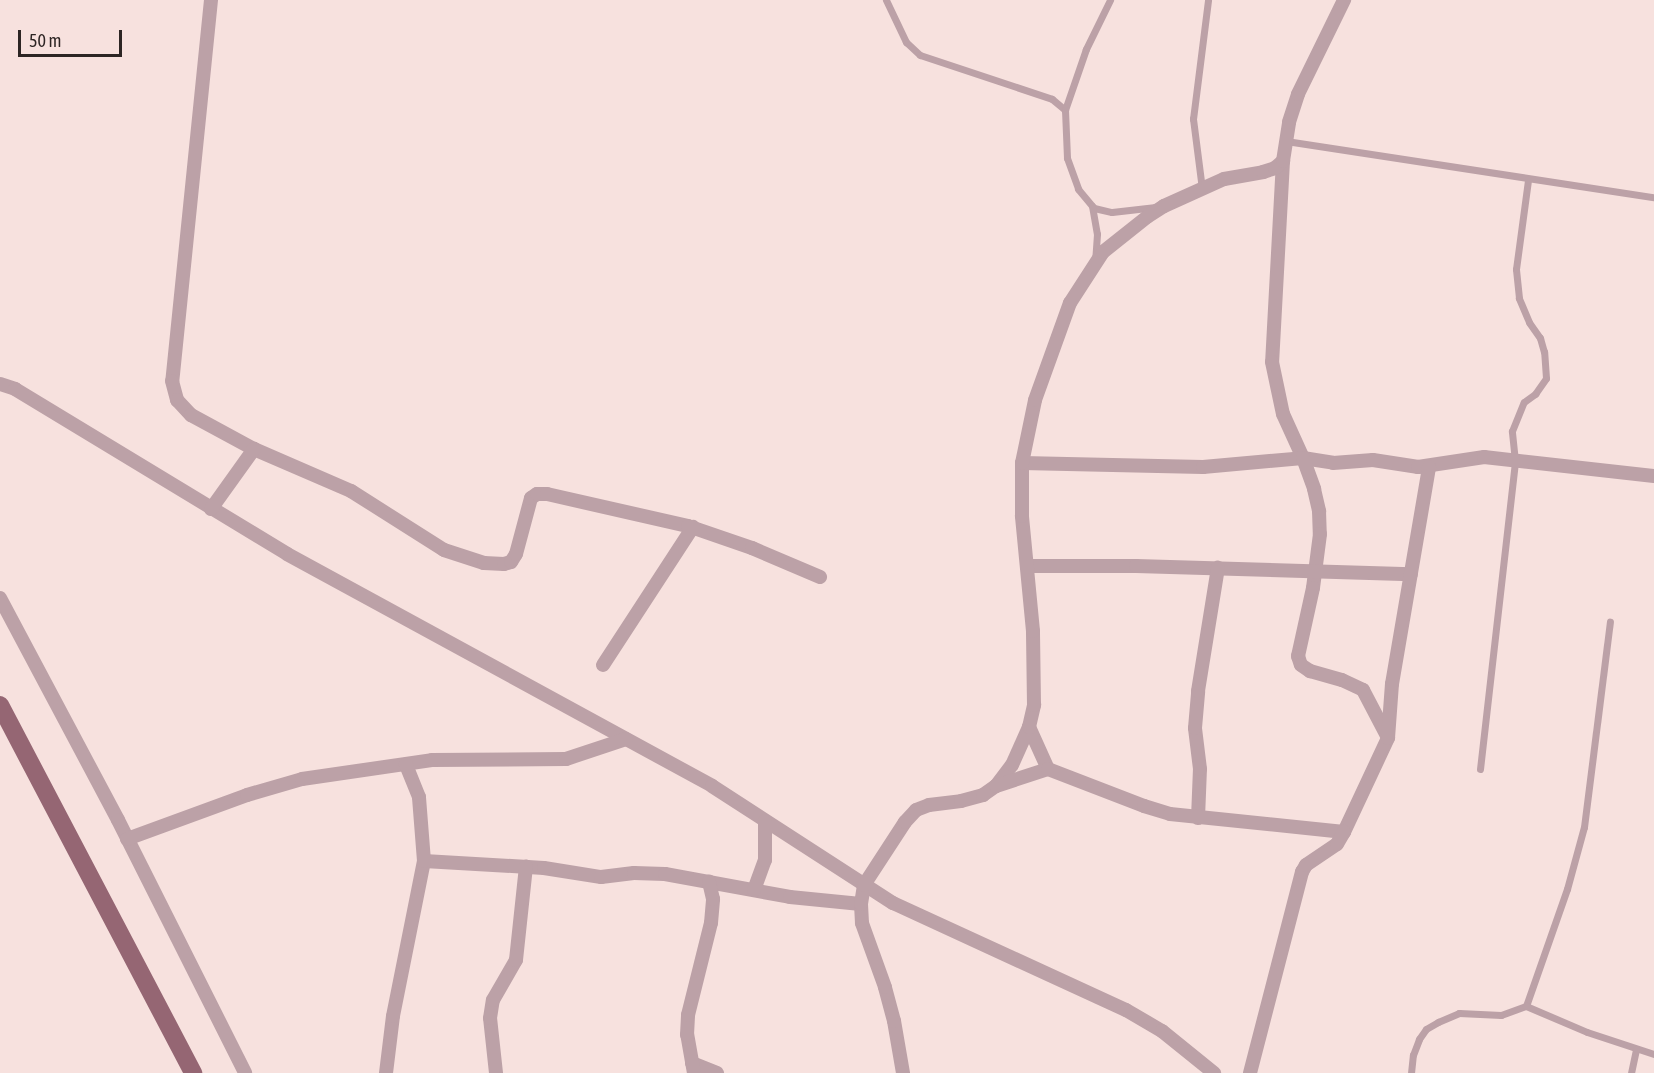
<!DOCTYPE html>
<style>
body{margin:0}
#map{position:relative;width:1654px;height:1073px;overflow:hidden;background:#f7e1de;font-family:"Asap Condensed",sans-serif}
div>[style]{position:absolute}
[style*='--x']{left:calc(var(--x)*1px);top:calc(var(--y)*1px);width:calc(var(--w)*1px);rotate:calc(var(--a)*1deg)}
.service>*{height:7px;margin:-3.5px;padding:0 3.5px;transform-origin:3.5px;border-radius:3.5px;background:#bca1a7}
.minor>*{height:14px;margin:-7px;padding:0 7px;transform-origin:7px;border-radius:7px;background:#bca1a7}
.primary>*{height:18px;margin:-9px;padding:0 9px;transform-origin:9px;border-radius:9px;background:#956673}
span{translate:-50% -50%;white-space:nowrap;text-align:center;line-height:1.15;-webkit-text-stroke:4.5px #f7e1de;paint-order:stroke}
.scale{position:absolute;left:18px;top:30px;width:104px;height:27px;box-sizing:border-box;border:3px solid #2d2524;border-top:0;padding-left:8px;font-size:18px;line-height:21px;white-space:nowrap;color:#2d2524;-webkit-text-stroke:4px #f7e1de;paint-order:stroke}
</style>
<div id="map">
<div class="service">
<i style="--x:886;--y:0;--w:47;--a:64.5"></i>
<i style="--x:906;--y:42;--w:19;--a:43"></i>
<i style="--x:920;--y:55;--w:139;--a:18.4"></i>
<i style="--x:1052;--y:99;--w:17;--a:40"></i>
<i style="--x:1110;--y:0;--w:55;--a:116.1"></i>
<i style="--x:1086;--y:49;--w:65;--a:109"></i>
<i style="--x:1065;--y:110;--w:48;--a:87.6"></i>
<i style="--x:1067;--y:158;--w:33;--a:70"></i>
<i style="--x:1078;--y:189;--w:25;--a:50"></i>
<i style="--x:1094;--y:208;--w:18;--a:13"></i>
<i style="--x:1112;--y:212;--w:44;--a:-6.5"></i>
<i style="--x:1286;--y:141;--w:372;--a:8.7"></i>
<i style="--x:1202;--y:189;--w:71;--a:-97.3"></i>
<i style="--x:1193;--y:119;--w:120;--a:-82.8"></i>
<i style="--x:1092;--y:206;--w:28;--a:80"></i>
<i style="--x:1097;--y:234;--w:26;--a:94"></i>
<i style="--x:1480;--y:769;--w:310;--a:-83.5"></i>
<i style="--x:1515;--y:461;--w:30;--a:-96"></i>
<i style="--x:1512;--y:431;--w:31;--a:-68"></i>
<i style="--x:1524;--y:402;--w:14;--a:-36"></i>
<i style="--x:1535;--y:394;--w:19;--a:-55"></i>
<i style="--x:1546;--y:378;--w:26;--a:-94"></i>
<i style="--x:1544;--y:352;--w:15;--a:-106"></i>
<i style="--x:1540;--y:338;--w:19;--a:-125"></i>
<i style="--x:1529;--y:322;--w:26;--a:-113"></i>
<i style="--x:1519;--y:298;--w:29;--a:-96"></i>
<i style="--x:1516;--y:269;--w:90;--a:-82.3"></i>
<i style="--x:1526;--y:1006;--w:124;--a:-70.7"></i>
<i style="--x:1567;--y:889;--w:64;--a:-74.7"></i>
<i style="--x:1584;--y:827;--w:207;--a:-82.8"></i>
<i style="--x:1411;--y:1073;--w:18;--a:-84"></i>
<i style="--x:1413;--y:1055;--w:17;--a:-69"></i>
<i style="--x:1419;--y:1039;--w:12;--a:-55"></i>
<i style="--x:1426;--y:1029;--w:14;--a:-30"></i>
<i style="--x:1438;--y:1022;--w:23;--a:-23"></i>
<i style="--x:1459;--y:1013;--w:42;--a:2.7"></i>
<i style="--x:1501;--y:1015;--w:27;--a:-20"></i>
<i style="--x:1526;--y:1006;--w:66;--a:23.1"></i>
<i style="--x:1587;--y:1032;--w:71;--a:18.2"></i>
<i style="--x:1631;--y:1073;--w:24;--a:-78"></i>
</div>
<div class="minor">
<i style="--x:211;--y:0;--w:383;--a:95.8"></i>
<i style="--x:172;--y:381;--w:20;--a:75"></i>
<i style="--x:177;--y:400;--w:21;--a:47"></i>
<i style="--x:191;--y:415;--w:72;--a:28.4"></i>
<i style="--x:254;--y:449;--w:106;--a:23.4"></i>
<i style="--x:351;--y:491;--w:110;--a:32.4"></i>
<i style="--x:444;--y:550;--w:42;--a:18"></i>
<i style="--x:484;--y:563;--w:20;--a:3"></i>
<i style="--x:504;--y:564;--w:7;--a:-16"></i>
<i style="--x:511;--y:562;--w:9;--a:-58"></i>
<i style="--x:516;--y:554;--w:58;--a:-75"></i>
<i style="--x:531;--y:498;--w:7;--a:-34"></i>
<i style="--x:537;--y:494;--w:10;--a:0"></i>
<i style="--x:547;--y:494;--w:145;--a:12.8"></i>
<i style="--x:688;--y:526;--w:68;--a:19"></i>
<i style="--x:752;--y:548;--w:74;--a:23.1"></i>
<i style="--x:1283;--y:161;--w:201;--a:93.1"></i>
<i style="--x:1272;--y:362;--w:53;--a:78.1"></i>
<i style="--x:1283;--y:414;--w:48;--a:65.6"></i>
<i style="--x:1303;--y:458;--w:30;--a:9"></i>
<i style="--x:1333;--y:463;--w:40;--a:-4.3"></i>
<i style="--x:1373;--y:460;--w:46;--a:8.8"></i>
<i style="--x:1418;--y:467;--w:67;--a:-8.6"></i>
<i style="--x:1484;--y:457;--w:171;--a:6.4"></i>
<i style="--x:0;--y:384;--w:16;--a:18"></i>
<i style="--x:15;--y:389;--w:318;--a:31.2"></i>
<i style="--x:287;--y:554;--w:484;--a:28.6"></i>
<i style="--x:712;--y:786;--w:216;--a:32.9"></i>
<i style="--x:893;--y:903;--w:256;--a:24.7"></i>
<i style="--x:1126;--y:1010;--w:42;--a:30.3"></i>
<i style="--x:1162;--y:1031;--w:67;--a:38.9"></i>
<i style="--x:1022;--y:463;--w:181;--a:1.3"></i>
<i style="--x:1203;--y:467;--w:100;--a:-5.1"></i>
<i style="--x:1303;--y:458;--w:33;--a:70"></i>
<i style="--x:1314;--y:489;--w:23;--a:77"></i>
<i style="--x:1319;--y:511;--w:23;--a:88"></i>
<i style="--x:1320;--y:534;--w:54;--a:97.4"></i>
<i style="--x:1313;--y:588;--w:70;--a:102.4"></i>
<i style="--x:1298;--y:656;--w:9;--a:72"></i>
<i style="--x:1301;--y:665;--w:11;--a:34"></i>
<i style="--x:1310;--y:671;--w:33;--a:16"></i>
<i style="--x:1342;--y:680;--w:23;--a:25"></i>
<i style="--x:1363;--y:690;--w:52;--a:62.4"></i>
<i style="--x:211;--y:509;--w:74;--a:-54.4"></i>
<i style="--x:1027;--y:566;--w:109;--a:0"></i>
<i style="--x:1136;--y:566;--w:275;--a:1.7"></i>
<i style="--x:0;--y:598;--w:251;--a:62"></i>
<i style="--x:118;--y:820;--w:283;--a:63.3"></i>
<i style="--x:603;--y:665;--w:165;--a:-56.9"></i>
<i style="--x:1029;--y:727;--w:46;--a:65.7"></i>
<i style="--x:996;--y:786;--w:26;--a:-53"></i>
<i style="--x:1012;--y:765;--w:42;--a:-65.9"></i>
<i style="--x:1029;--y:727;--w:23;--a:-77"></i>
<i style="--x:1034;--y:705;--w:74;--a:-90.8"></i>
<i style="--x:1033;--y:631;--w:116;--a:-95.5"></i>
<i style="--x:1022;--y:516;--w:53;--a:-90"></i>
<i style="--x:1022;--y:463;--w:64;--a:-78.3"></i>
<i style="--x:1035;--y:400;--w:103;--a:-70.2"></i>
<i style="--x:1070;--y:303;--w:61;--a:-57.1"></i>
<i style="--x:1103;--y:252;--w:56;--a:-38.5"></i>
<i style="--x:1147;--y:217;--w:20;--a:-33"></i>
<i style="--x:1164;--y:206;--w:66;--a:-24.2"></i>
<i style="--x:1224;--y:179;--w:40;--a:-10"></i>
<i style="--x:1263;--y:172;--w:13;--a:-18"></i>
<i style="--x:1275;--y:168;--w:11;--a:-41"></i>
<i style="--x:1283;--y:161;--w:39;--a:-81"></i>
<i style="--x:1289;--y:122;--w:29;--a:-72"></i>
<i style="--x:1298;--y:94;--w:105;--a:-63.9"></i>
<i style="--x:1198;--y:818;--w:49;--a:-87.7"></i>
<i style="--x:1200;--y:769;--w:41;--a:-97"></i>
<i style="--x:1195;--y:728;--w:37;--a:-85"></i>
<i style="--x:1198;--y:691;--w:125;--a:-80.8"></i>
<i style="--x:127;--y:839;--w:128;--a:-20.1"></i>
<i style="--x:247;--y:795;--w:57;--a:-16.2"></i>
<i style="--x:302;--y:779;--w:131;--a:-8.3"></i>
<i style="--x:432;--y:760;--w:134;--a:-0.4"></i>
<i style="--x:566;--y:759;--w:63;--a:-18.4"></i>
<i style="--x:424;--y:861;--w:120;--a:3.3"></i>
<i style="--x:544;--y:868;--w:58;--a:9"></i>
<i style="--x:601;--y:877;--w:33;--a:-7"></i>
<i style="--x:634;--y:873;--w:31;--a:2"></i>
<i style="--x:665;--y:874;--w:127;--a:10.4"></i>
<i style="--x:790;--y:897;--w:71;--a:5.6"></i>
<i style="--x:754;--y:890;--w:32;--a:-70"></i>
<i style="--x:765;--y:860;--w:39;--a:-90"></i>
<i style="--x:692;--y:1063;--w:27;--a:22"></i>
<i style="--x:386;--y:1073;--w:57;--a:-83"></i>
<i style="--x:393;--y:1016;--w:158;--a:-78.7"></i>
<i style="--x:424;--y:861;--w:64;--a:-94.5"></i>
<i style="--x:419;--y:797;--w:35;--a:-112"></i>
<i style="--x:496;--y:1073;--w:55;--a:-96.2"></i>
<i style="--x:490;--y:1018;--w:18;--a:-81"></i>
<i style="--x:493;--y:1000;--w:46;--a:-60.1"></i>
<i style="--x:516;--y:960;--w:94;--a:-83.9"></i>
<i style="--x:694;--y:1073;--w:39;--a:-100"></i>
<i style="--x:687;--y:1035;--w:20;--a:-87"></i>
<i style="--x:688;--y:1015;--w:95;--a:-76"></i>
<i style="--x:711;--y:923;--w:24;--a:-85"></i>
<i style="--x:713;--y:899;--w:18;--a:-103"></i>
<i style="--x:903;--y:1073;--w:53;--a:-99.8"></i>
<i style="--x:894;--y:1021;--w:35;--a:-105"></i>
<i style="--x:885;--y:987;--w:68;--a:-109.8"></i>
<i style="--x:862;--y:923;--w:19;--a:-93"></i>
<i style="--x:861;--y:904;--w:19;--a:-81"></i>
<i style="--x:864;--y:885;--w:75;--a:-56.9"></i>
<i style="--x:905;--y:822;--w:16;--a:-47"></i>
<i style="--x:916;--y:810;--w:14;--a:-21"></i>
<i style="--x:929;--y:805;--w:32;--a:-7"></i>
<i style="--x:961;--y:801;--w:23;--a:-15"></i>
<i style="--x:983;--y:795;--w:16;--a:-35"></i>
<i style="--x:996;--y:786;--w:55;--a:-18.1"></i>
<i style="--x:1048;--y:769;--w:103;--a:21.1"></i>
<i style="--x:1144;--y:806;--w:27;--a:17"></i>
<i style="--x:1170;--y:814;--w:175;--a:5.9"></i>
<i style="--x:1344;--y:832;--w:104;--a:-64.9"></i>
<i style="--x:1388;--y:738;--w:54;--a:-85.8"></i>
<i style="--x:1392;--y:684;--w:220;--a:-80.3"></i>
<i style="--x:1250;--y:1073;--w:208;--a:-75.5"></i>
<i style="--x:1302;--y:872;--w:8;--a:-60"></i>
<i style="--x:1306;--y:865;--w:37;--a:-34"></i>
<i style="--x:1337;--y:844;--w:14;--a:-60"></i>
</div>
<div class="primary">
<i style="--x:0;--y:705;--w:416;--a:62.3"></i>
</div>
<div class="scale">50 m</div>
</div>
